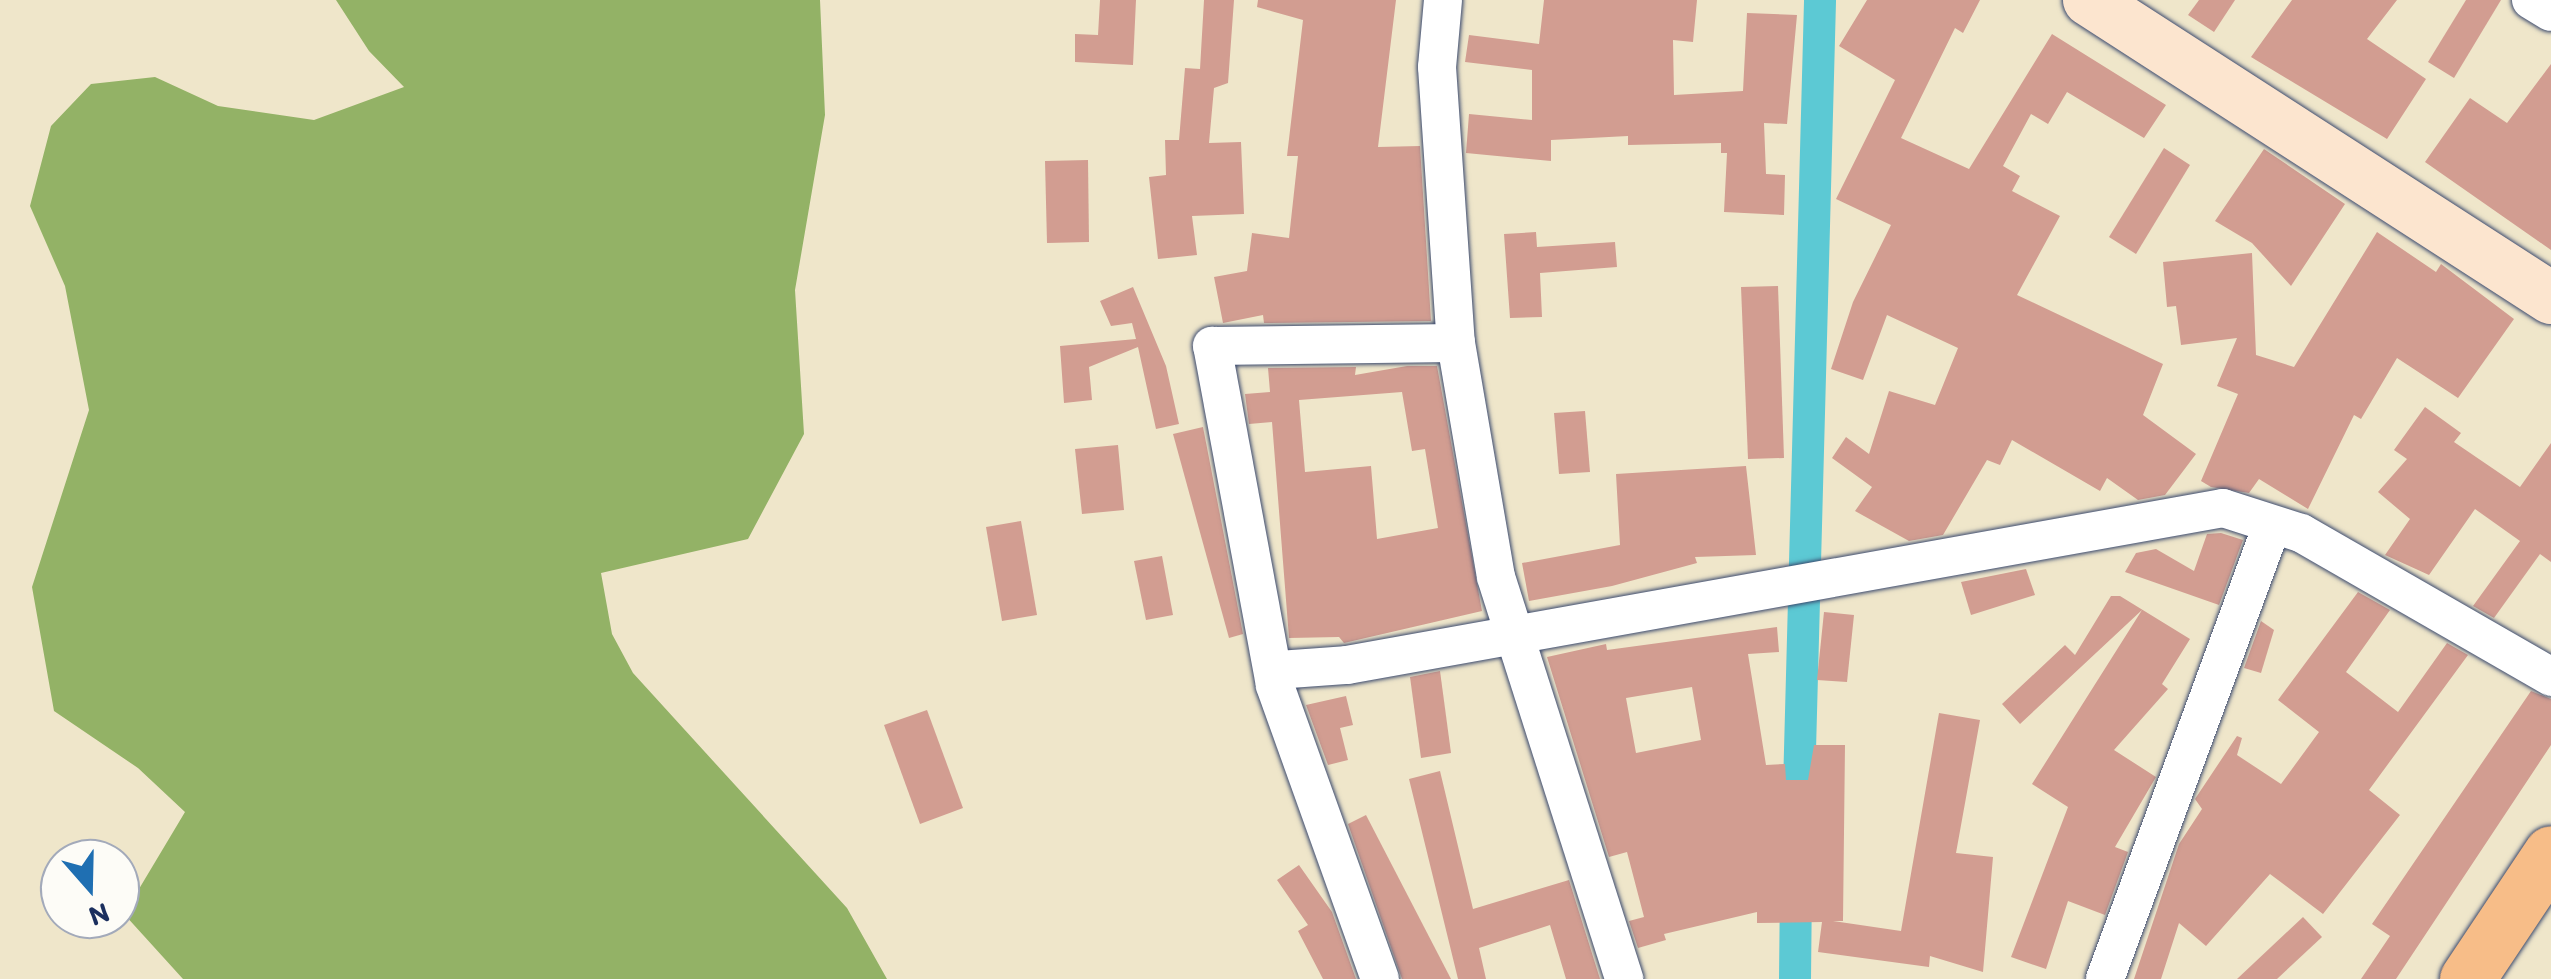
<!DOCTYPE html>
<style>
body{margin:0}
#map{position:relative;width:2551px;height:979px;overflow:hidden;background:#efe6ca;font-family:Itim,sans-serif}
div>[style]{position:absolute}
[style*='--x']{left:calc(var(--x)*1px);top:calc(var(--y)*1px);width:calc(var(--w)*1px);rotate:calc(var(--a)*1deg)}
.forest>*{inset:0;background:#93b266}
.canal>*{height:32px;margin:-16px;padding:0 16px;transform-origin:16px;border-radius:16px;background:#5cc9d4}
.building>*{inset:0;background:#d29d91}
.roads{filter:drop-shadow(0 0 2px #3b4a6e) drop-shadow(0 0 2px #3b4a6e)}
.street>*{height:38px;margin:-19px;padding:0 19px;transform-origin:19px;border-radius:19px;background:#fff}
.secondary>*{height:52px;margin:-26px;padding:0 26px;transform-origin:26px;border-radius:26px;background:#fce5cf}
.primary>*{height:55px;margin:-27.5px;padding:0 27.5px;transform-origin:27.5px;border-radius:27.5px;background:#f7bd88}
span{translate:-50% -50%;white-space:nowrap;text-align:center;line-height:1.15;-webkit-text-stroke:10px #fdfcf7;paint-order:stroke}
.north{position:absolute;left:40px;top:839px;width:100px;height:100px;box-sizing:border-box;background:#fdfcf7;border:2px solid #a3aaba;border-radius:50%;rotate:160deg;font-size:28px;font-weight:700;line-height:40px;text-align:center;color:#1b2f5e}
.north::after{content:'';display:block;margin:auto;width:35px;height:45px;background:#1f6fb2;clip-path:polygon(50% 0,100% 100%,50% 72%,0 100%)}
</style>
<div id="map">
<div class="forest">
<i style="clip-path:polygon(336px 0,820px 0,825px 115px,795px 290px,804px 434px,748px 539px,601px 573px,612px 634px,633px 673px,847px 908px,887px 979px,183px 979px,124px 914px,185px 812px,138px 768px,54px 711px,32px 587px,89px 410px,65px 286px,30px 206px,51px 126px,91px 84px,155px 77px,218px 106px,314px 120px,404px 87px,369px 51px)"></i>
</div>
<div class="canal">
<i style="--x:1798;--y:825;--w:825;--a:-88.47"></i>
<i style="--x:1795;--y:979;--w:100;--a:-89.4"></i>
</div>
<div class="building">
<i style="clip-path:polygon(1100px 0,1136px 0,1133px 65px,1075px 62px,1075px 34px,1098px 35px)"></i>
<i style="clip-path:polygon(1204px 0,1234px 0,1228px 83px,1214px 88px,1209px 143px,1241px 142px,1244px 214px,1192px 216px,1197px 255px,1158px 259px,1149px 177px,1166px 175px,1165px 140px,1179px 140px,1185px 68px,1200px 69px)"></i>
<i style="clip-path:polygon(1258px 0,1396px 0,1378px 147px,1420px 146px,1431px 321px,1264px 323px,1263px 315px,1223px 323px,1214px 277px,1247px 271px,1252px 233px,1289px 238px,1298px 156px,1287px 156px,1303px 20px,1257px 7px)"></i>
<i style="clip-path:polygon(1544px 0,1697px 0,1693px 42px,1673px 40px,1674px 95px,1743px 91px,1747px 13px,1797px 15px,1787px 124px,1764px 123px,1766px 174px,1785px 175px,1784px 215px,1724px 212px,1727px 153px,1721px 153px,1721px 143px,1628px 145px,1628px 136px,1551px 140px,1551px 161px,1466px 153px,1469px 114px,1532px 120px,1532px 70px,1465px 62px,1469px 35px,1539px 44px)"></i>
<i style="clip-path:polygon(1867px 0,1980px 0,1963px 33px,1955px 28px,1901px 138px,1969px 169px,2052px 34px,2166px 105px,2144px 138px,2067px 92px,2048px 124px,2031px 114px,2003px 166px,2020px 176px,2012px 191px,2060px 216px,2017px 295px,2163px 364px,2143px 415px,2196px 454px,2165px 495px,2138px 500px,2107px 478px,2100px 491px,2012px 440px,2000px 465px,1987px 460px,1943px 535px,1909px 541px,1855px 511px,1872px 487px,1832px 458px,1846px 437px,1869px 454px,1889px 391px,1935px 405px,1958px 348px,1887px 315px,1863px 380px,1831px 369px,1853px 302px,1891px 225px,1836px 199px,1895px 80px,1839px 46px)"></i>
<i style="clip-path:polygon(2199px 0,2235px 0,2214px 32px,2188px 15px)"></i>
<i style="clip-path:polygon(2292px 0,2397px 0,2367px 39px,2426px 79px,2387px 139px,2251px 57px)"></i>
<i style="clip-path:polygon(2466px 0,2501px 0,2454px 78px,2428px 62px)"></i>
<i style="clip-path:polygon(2551px 64px,2551px 250px,2425px 162px,2470px 98px,2507px 123px)"></i>
<i style="clip-path:polygon(2164px 148px,2190px 165px,2136px 254px,2109px 237px)"></i>
<i style="clip-path:polygon(2264px 149px,2345px 204px,2291px 286px,2252px 243px,2215px 221px)"></i>
<i style="clip-path:polygon(1088px 160px,1089px 242px,1047px 243px,1045px 161px)"></i>
<i style="clip-path:polygon(1536px 232px,1537px 247px,1615px 242px,1617px 267px,1540px 273px,1542px 317px,1510px 318px,1504px 234px)"></i>
<i style="clip-path:polygon(2377px 232px,2436px 272px,2441px 264px,2514px 319px,2458px 398px,2397px 358px,2361px 419px,2354px 415px,2308px 509px,2259px 479px,2249px 493px,2211px 487px,2201px 481px,2238px 394px,2217px 386px,2237px 338px,2181px 345px,2176px 306px,2167px 307px,2163px 262px,2252px 253px,2256px 355px,2294px 367px)"></i>
<i style="clip-path:polygon(1778px 286px,1784px 458px,1748px 459px,1741px 287px)"></i>
<i style="clip-path:polygon(1133px 287px,1166px 366px,1179px 424px,1156px 429px,1138px 347px,1089px 367px,1092px 400px,1064px 403px,1060px 346px,1136px 339px,1132px 323px,1111px 326px,1100px 301px)"></i>
<i style="clip-path:polygon(evenodd,1407px 366px,1437px 366px,1482px 611px,1344px 643px,1339px 637px,1289px 638px,1272px 422px,1249px 424px,1245px 394px,1270px 392px,1268px 368px,1356px 367px,1355px 375px,1407px 366px,1402px 392px,1412px 451px,1425px 449px,1438px 528px,1377px 539px,1371px 466px,1305px 472px,1299px 400px,1402px 392px)"></i>
<i style="clip-path:polygon(2425px 407px,2461px 433px,2454px 442px,2520px 487px,2551px 443px,2551px 562px,2540px 554px,2494px 618px,2473px 606px,2520px 541px,2475px 509px,2429px 575px,2385px 555px,2410px 519px,2378px 492px,2407px 459px,2394px 450px)"></i>
<i style="clip-path:polygon(1585px 411px,1590px 472px,1559px 474px,1554px 413px)"></i>
<i style="clip-path:polygon(1203px 427px,1243px 634px,1229px 638px,1173px 434px)"></i>
<i style="clip-path:polygon(1118px 445px,1124px 510px,1082px 514px,1075px 449px)"></i>
<i style="clip-path:polygon(1746px 466px,1756px 555px,1695px 557px,1697px 563px,1612px 586px,1529px 601px,1522px 563px,1620px 545px,1616px 474px)"></i>
<i style="clip-path:polygon(1021px 521px,1037px 615px,1002px 621px,986px 527px)"></i>
<i style="clip-path:polygon(2221px 533px,2243px 540px,2219px 605px,2125px 572px,2136px 553px,2156px 549px,2194px 571px,2207px 534px)"></i>
<i style="clip-path:polygon(1162px 556px,1173px 615px,1146px 620px,1134px 561px)"></i>
<i style="clip-path:polygon(2026px 569px,2035px 595px,1971px 615px,1961px 582px)"></i>
<i style="clip-path:polygon(2358px 592px,2390px 610px,2346px 672px,2398px 712px,2447px 643px,2468px 655px,2369px 790px,2400px 815px,2323px 914px,2270px 874px,2206px 946px,2179px 923px,2161px 979px,2134px 979px,2179px 844px,2202px 809px,2195px 799px,2237px 736px,2242px 738px,2237px 755px,2281px 784px,2319px 732px,2278px 700px)"></i>
<i style="clip-path:polygon(2111px 596px,2120px 596px,2190px 639px,2162px 684px,2168px 689px,2114px 750px,2156px 777px,2115px 847px,2128px 852px,2105px 915px,2068px 901px,2046px 969px,2011px 957px,2068px 807px,2032px 784px,2142px 610px,2020px 724px,2002px 704px,2065px 645px,2075px 655px)"></i>
<i style="clip-path:polygon(1824px 612px,1854px 615px,1847px 682px,1817px 680px)"></i>
<i style="clip-path:polygon(2261px 621px,2274px 630px,2261px 673px,2244px 668px)"></i>
<i style="clip-path:polygon(evenodd,1777px 627px,1779px 652px,1748px 654px,1766px 765px,1785px 764px,1786px 780px,1808px 780px,1814px 745px,1845px 745px,1843px 921px,1833px 921px,1901px 931px,1939px 713px,1980px 720px,1956px 853px,1993px 857px,1983px 972px,1930px 956px,1929px 967px,1818px 952px,1822px 922px,1757px 923px,1757px 912px,1664px 934px,1666px 940px,1638px 948px,1629px 921px,1644px 917px,1627px 852px,1609px 857px,1547px 657px,1606px 644px,1607px 650px,1777px 627px,1692px 687px,1701px 740px,1636px 753px,1626px 698px,1692px 687px)"></i>
<i style="clip-path:polygon(1440px 671px,1451px 753px,1421px 758px,1410px 677px)"></i>
<i style="clip-path:polygon(2531px 691px,2551px 699px,2551px 745px,2396px 979px,2361px 979px,2390px 936px,2372px 924px)"></i>
<i style="clip-path:polygon(1346px 696px,1353px 725px,1340px 728px,1348px 760px,1328px 765px,1306px 705px)"></i>
<i style="clip-path:polygon(927px 710px,963px 808px,920px 824px,884px 725px)"></i>
<i style="clip-path:polygon(1440px 771px,1473px 909px,1569px 880px,1600px 979px,1566px 979px,1550px 925px,1479px 948px,1486px 979px,1458px 979px,1409px 779px)"></i>
<i style="clip-path:polygon(1366px 815px,1451px 979px,1402px 979px,1348px 824px)"></i>
<i style="clip-path:polygon(1299px 865px,1332px 912px,1356px 979px,1323px 979px,1298px 931px,1308px 925px,1277px 880px)"></i>
<i style="clip-path:polygon(2303px 917px,2322px 937px,2277px 979px,2237px 979px)"></i>
</div>
<div class="roads">
<div class="street">
<i style="--x:1443;--y:0;--w:67;--a:95.1"></i>
<i style="--x:1437;--y:67;--w:277;--a:86.1"></i>
<i style="--x:1456;--y:343;--w:237;--a:80.3"></i>
<i style="--x:1496;--y:577;--w:422;--a:72.3"></i>
<i style="--x:2531;--y:0;--w:23;--a:31"></i>
<i style="--x:1277;--y:670;--w:70;--a:-4.1"></i>
<i style="--x:1347;--y:665;--w:890;--a:-10.16"></i>
<i style="--x:2223;--y:508;--w:82;--a:17.8"></i>
<i style="--x:2301;--y:533;--w:289;--a:29.9"></i>
<i style="--x:1380;--y:979;--w:312;--a:-109.7"></i>
<i style="--x:1275;--y:685;--w:345;--a:-100.5"></i>
<i style="--x:1212;--y:346;--w:244;--a:-0.7"></i>
<i style="--x:2105;--y:979;--w:483;--a:-69.8"></i>
</div>
<div class="secondary">
<i style="--x:2089;--y:0;--w:550;--a:32.82"></i>
</div>
<div class="primary">
<i style="--x:2467;--y:979;--w:151;--a:-56.3"></i>
</div>
</div>
<div class="north">N</div>
</div>
